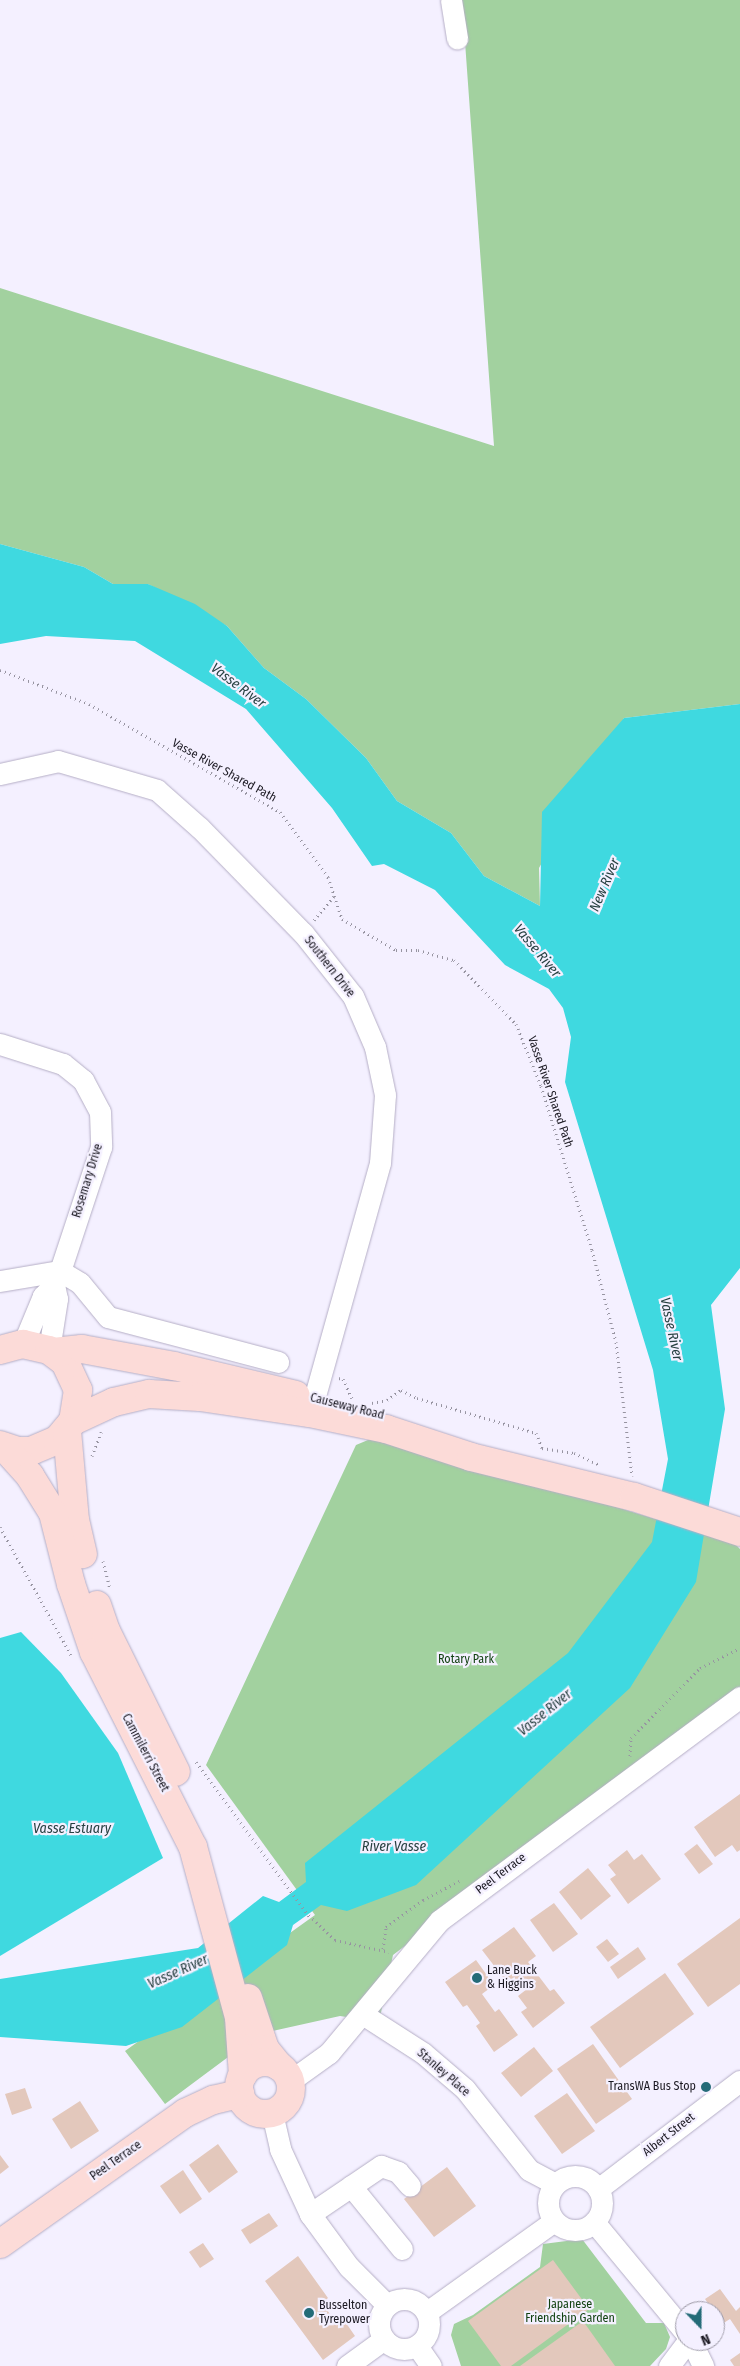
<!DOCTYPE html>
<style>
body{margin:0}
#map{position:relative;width:740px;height:2366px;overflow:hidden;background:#f4f0ff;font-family:"Fira Sans Condensed",sans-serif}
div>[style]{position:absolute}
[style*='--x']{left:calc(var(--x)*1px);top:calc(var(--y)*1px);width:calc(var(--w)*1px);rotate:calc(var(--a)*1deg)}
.green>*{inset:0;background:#a2d19f}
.water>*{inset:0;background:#3fd9e0}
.building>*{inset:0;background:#e3c8bc}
.path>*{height:3px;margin-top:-1.5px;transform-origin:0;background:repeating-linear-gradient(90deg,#9794a1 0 1px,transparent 0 5px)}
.roads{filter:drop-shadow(0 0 1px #b5aec6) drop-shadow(0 0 1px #b5aec6)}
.minor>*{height:21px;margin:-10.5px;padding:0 10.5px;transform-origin:10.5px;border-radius:10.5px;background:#fff}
.minor>.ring{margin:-10.5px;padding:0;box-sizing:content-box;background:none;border:21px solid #fff;border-radius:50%}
.major>*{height:28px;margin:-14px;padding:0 14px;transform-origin:14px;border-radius:14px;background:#fcdbd8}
.major>.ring{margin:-14px;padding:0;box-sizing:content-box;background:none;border:28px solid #fcdbd8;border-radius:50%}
.dots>*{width:14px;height:14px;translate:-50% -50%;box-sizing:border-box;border:2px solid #f4f0ff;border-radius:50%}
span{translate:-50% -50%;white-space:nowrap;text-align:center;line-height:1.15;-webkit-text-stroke:4.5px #f4f0ff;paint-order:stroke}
.street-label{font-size:12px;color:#1b1922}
.park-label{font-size:12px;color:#124212}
.poi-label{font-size:12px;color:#1b1922}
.left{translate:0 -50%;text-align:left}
.right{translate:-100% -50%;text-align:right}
.water-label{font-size:14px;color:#274041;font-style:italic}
.north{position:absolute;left:675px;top:2301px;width:50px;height:50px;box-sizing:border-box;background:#f4f0ff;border:1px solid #9d9aa7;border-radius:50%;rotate:158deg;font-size:14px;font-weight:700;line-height:20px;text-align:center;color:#1b1922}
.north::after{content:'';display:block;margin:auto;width:18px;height:22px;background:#246b78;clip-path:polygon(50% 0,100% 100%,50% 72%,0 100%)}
</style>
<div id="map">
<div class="green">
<i style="clip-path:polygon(462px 0,740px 0,740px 704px,624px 718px,539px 868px,540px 906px,484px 876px,451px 833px,397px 801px,366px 758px,306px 699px,264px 668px,227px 626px,148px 584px,113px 584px,84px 567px,0 544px,0 288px,494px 446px)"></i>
<i style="clip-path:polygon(380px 1435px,734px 1543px,740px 1549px,740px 1690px,393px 1955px,379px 2022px,340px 2016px,259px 2034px,165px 2104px,125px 2051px,315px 1915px,206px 1765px,356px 1445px)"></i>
<i style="clip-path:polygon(582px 2239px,646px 2323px,664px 2323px,670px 2337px,666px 2349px,650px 2366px,461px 2366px,451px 2335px,454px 2324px,473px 2315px,540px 2267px,543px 2244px)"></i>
</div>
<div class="water">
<i style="clip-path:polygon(0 544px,84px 567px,113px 584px,148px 584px,195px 604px,227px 626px,264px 668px,306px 699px,366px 758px,397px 801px,451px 833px,484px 876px,540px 906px,542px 812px,624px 718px,740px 704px,740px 1268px,711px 1305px,725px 1409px,696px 1582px,630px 1688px,416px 1885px,347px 1911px,321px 1905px,293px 1925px,287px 1945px,182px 2027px,126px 2046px,0 2037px,0 1979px,198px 1948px,263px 1896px,279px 1902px,306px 1882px,305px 1863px,568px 1653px,652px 1542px,668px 1459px,653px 1370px,565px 1082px,571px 1037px,563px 1008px,549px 989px,505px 965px,435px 890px,384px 864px,372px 866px,332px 808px,246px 709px,135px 641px,46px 636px,0 644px)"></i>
<i style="clip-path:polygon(21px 1632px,61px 1673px,118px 1753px,163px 1858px,0 1956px,0 1638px)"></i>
</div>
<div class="building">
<i style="clip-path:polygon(740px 1794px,740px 1850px,737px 1852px,732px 1845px,715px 1857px,694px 1827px)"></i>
<i style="clip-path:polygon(697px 1844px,713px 1864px,699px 1874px,684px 1854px)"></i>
<i style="clip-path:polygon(627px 1850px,634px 1860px,642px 1854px,661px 1879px,628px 1904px,610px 1879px,616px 1875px,608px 1865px)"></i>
<i style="clip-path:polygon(588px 1868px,611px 1896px,581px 1920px,559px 1892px)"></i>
<i style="clip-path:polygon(554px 1903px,578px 1934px,553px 1952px,530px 1920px)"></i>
<i style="clip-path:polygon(740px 1918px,740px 1984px,708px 2007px,677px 1964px)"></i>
<i style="clip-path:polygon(514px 1927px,536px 1956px,528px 1962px,550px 1991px,554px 1989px,565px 2003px,533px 2028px,521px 2012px,527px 2008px,518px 1996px,527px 1989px,522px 1983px,517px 1987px,509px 1977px,505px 1980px,482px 1950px)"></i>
<i style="clip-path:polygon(607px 1939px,619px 1954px,608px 1962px,596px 1947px)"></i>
<i style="clip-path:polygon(638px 1947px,646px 1959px,618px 1979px,610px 1967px)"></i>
<i style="clip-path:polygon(476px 1960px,494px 1985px,482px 1994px,495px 2012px,499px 2009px,518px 2035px,494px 2052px,476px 2026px,480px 2023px,467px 2005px,463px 2007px,445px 1982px)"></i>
<i style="clip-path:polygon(665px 1973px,694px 2014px,620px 2068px,590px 2027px)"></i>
<i style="clip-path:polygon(593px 2044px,632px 2099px,596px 2124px,557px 2069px)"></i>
<i style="clip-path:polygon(534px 2047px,553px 2071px,521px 2097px,501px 2073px)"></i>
<i style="clip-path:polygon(25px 2088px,32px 2108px,12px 2115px,5px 2094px)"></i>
<i style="clip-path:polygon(567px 2093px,595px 2131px,562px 2154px,534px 2116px)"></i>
<i style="clip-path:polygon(80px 2101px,99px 2131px,71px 2149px,52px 2119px)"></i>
<i style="clip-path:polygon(218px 2144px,238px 2172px,209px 2193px,189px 2165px)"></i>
<i style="clip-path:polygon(0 2155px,9px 2167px,0 2174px)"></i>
<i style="clip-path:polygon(447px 2167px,476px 2206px,434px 2237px,404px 2199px)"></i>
<i style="clip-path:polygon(183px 2170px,202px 2199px,180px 2214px,160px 2186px)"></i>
<i style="clip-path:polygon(269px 2213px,278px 2226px,250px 2244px,241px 2230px)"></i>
<i style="clip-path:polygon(203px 2243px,214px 2259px,200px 2268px,189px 2252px)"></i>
<i style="clip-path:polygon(298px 2256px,328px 2298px,322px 2303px,340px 2328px,346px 2323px,355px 2336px,323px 2360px,265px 2281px)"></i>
<i style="clip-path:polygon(553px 2260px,589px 2309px,511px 2366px,501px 2366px,468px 2321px)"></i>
<i style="clip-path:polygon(720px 2289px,736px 2311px,740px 2307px,740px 2334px,730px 2319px,722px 2324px,705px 2299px)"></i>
<i style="clip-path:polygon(583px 2321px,615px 2366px,520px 2366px)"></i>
<i style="clip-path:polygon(740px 2353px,740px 2366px,734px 2366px,730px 2360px)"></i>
</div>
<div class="path">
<i style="--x:0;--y:670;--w:95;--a:20.9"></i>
<i style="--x:89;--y:704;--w:219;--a:29.5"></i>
<i style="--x:280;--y:812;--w:81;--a:53.6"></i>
<i style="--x:328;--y:877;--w:44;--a:71.6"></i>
<i style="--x:342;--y:919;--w:62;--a:29.9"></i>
<i style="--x:396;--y:950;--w:22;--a:0"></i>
<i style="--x:418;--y:950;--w:37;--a:16"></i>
<i style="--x:454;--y:960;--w:89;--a:45.9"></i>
<i style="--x:516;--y:1024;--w:67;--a:68"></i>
<i style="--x:541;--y:1086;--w:172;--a:72.7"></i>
<i style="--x:592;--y:1250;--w:95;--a:75.4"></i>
<i style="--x:616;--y:1342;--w:135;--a:83.2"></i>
<i style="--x:314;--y:920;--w:31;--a:-50"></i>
<i style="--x:339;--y:1378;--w:4;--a:14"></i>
<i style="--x:343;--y:1379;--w:21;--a:65"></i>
<i style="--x:372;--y:1403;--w:15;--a:-11"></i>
<i style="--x:387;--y:1400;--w:17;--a:-36"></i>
<i style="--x:401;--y:1390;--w:18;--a:27"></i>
<i style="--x:417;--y:1398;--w:124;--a:16.4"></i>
<i style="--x:536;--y:1433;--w:16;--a:68"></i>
<i style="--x:542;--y:1448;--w:32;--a:9"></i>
<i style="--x:574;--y:1453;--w:29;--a:25"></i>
<i style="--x:92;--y:1456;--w:26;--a:-69"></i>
<i style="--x:0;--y:1527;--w:146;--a:61"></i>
<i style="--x:103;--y:1561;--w:29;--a:76"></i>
<i style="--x:630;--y:1756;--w:18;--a:-87"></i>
<i style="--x:631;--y:1738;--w:98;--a:-45.4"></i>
<i style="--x:700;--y:1668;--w:45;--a:-26.6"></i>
<i style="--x:196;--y:1762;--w:192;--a:53.7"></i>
<i style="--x:309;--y:1915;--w:36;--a:44"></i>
<i style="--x:335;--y:1940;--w:55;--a:12.5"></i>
<i style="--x:383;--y:1949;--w:22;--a:-82"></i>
<i style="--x:386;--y:1927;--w:46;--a:-36.1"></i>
<i style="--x:423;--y:1900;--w:41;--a:-27.8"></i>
</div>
<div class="roads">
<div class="minor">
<i style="--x:451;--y:0;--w:39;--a:81"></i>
<i style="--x:0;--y:774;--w:59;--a:-12.6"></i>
<i style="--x:58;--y:761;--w:103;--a:16.3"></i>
<i style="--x:157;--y:790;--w:57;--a:41.5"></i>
<i style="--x:200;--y:828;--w:147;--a:45.6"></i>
<i style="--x:303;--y:933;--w:80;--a:51.6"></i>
<i style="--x:353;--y:996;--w:56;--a:66.7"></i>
<i style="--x:375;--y:1047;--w:49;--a:78.2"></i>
<i style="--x:385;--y:1095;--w:68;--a:94.2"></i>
<i style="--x:380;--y:1163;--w:260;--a:105.6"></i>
<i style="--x:0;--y:1044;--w:66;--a:17.6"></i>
<i style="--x:63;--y:1064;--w:26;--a:39"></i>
<i style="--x:83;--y:1080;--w:36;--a:62"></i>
<i style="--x:100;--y:1112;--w:35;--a:88"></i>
<i style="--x:101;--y:1147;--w:131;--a:108.3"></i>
<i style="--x:60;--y:1271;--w:15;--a:113"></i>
<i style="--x:54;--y:1285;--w:16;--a:135"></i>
<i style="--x:43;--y:1296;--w:52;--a:112.6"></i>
<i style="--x:0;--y:1281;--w:61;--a:-9.5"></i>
<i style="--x:60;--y:1271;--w:23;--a:31"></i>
<i style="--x:80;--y:1283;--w:44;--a:50.5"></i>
<i style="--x:108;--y:1317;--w:176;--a:14.8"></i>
<i style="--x:49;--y:1350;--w:52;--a:-81.1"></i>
<i style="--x:57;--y:1299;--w:14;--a:-102"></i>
<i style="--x:364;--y:2015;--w:70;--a:32.8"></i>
<i style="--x:423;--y:2053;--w:55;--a:40.6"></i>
<i style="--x:465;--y:2089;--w:103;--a:51.7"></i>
<i style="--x:529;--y:2170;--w:30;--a:28"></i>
<i style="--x:290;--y:2081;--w:48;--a:-35.7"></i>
<i style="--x:329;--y:2053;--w:173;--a:-50.2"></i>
<i style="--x:440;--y:1920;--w:374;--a:-36.6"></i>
<i style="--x:272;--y:2113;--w:37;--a:77"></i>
<i style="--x:280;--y:2149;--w:72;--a:65.2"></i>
<i style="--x:310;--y:2214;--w:66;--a:53.7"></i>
<i style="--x:349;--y:2267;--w:54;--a:45"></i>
<i class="ring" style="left:548px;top:2176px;width:33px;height:33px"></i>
<i style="--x:351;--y:2186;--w:81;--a:51"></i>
<i style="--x:598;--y:2189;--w:178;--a:-37.3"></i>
<i style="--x:310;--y:2214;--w:86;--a:-34.1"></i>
<i style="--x:381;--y:2166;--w:18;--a:19"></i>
<i style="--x:398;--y:2172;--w:18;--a:49"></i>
<i style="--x:594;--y:2222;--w:143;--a:50.4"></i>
<i class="ring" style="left:379px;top:2299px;width:29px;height:29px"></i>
<i style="--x:427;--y:2312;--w:156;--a:-35.6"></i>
<i style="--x:691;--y:2341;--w:28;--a:64"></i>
<i style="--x:417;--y:2346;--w:24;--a:55"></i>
<i style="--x:347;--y:2366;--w:46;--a:-36.1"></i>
<i style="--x:669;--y:2366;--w:31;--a:-53"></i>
</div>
<div class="major">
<i style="--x:0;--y:1350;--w:24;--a:-15"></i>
<i style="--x:23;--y:1344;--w:27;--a:13"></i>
<i style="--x:49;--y:1350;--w:20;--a:37"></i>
<i style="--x:65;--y:1362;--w:31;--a:65"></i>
<i style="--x:78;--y:1390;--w:31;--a:99"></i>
<i style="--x:73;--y:1421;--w:25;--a:130"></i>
<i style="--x:57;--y:1440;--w:28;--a:157"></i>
<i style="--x:31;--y:1451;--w:13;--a:180"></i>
<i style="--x:18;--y:1451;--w:19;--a:-162"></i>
<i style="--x:53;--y:1352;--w:29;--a:-6"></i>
<i style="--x:82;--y:1349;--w:94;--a:10.5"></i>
<i style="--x:174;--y:1366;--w:125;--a:13.4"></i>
<i style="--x:73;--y:1421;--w:45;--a:-24.9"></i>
<i style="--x:114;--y:1402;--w:36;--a:-13"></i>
<i style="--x:149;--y:1394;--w:51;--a:3.4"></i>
<i style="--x:200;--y:1397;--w:111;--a:8.3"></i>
<i style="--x:310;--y:1413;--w:78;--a:11.9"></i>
<i style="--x:386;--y:1429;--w:89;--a:18.2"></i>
<i style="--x:471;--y:1457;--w:168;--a:13.8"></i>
<i style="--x:634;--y:1497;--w:112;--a:18.3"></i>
<i style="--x:67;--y:1431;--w:89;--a:84.9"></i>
<i style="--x:75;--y:1520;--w:35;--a:77"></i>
<i style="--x:4;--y:1447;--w:39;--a:48"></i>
<i style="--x:30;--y:1476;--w:44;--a:58.1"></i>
<i style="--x:53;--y:1513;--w:73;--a:75.8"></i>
<i style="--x:71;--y:1584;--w:72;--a:71.3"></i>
<i style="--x:94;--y:1652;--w:219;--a:63.1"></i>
<i style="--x:193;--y:1847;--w:176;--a:74.9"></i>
<i style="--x:239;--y:2017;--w:58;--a:86.1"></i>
<i style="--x:97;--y:1605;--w:28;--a:71"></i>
<i style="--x:106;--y:1631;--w:157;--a:63.6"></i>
<i style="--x:248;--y:1998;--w:54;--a:71.6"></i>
<i style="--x:265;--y:2049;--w:22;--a:51"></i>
<i class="ring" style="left:239px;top:2062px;width:24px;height:24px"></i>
<i style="--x:0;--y:2244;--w:227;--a:-35.3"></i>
<i style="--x:185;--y:2113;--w:31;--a:-25"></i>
<i style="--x:213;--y:2100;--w:28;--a:-13"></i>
</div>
</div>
<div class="dots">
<i style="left:477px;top:1978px;background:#246b78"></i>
<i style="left:706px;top:2087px;background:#246b78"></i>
<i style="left:309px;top:2313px;background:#246b78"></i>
</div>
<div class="street-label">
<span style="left:224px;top:771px;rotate:29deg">Vasse River Shared Path</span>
<span style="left:329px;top:967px;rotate:52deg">Southern Drive</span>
<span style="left:550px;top:1092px;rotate:71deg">Vasse River Shared Path</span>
<span style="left:88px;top:1181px;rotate:-73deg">Rosemary Drive</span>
<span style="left:347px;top:1407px;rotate:14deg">Causeway Road</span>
<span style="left:145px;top:1753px;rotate:62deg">Cammilerri Street</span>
<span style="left:501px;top:1874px;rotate:-37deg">Peel Terrace</span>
<span style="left:443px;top:2073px;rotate:41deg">Stanley Place</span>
<span style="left:669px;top:2135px;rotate:-38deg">Albert Street</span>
<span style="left:116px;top:2161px;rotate:-35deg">Peel Terrace</span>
</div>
<div class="park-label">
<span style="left:466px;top:1660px">Rotary Park</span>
<span style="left:570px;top:2312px">Japanese<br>Friendship Garden</span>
</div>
<div class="poi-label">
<span class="left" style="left:487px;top:1978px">Lane Buck<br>&amp; Higgins</span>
<span class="right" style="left:696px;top:2087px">TransWA Bus Stop</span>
<span class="left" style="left:319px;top:2313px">Busselton<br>Tyrepower</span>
</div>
<div class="water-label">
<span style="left:238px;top:686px;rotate:37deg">Vasse River</span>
<span style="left:605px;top:885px;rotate:-67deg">New River</span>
<span style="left:537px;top:951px;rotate:50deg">Vasse River</span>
<span style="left:671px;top:1329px;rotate:78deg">Vasse River</span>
<span style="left:545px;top:1713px;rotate:-39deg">Vasse River</span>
<span style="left:72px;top:1829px">Vasse Estuary</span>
<span style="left:394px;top:1847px">River Vasse</span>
<span style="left:178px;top:1972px;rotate:-24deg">Vasse River</span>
</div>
<div class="north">N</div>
</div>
